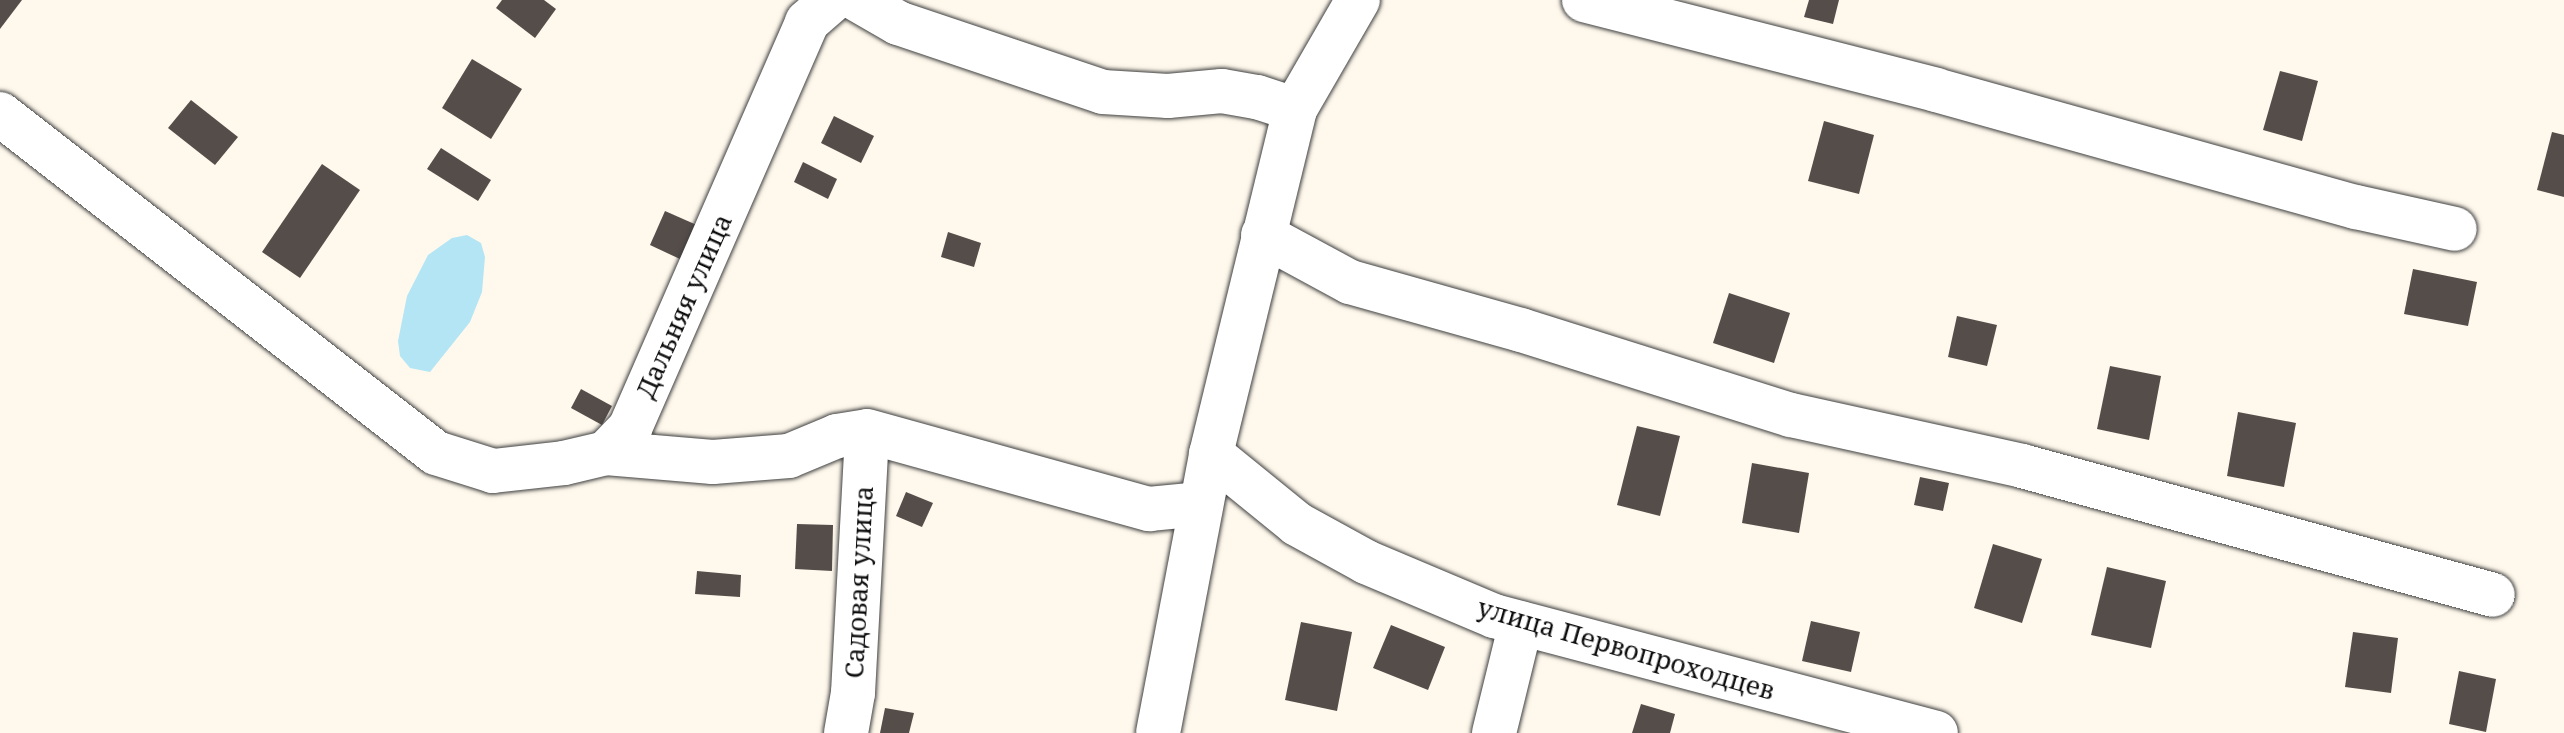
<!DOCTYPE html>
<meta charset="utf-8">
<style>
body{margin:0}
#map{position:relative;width:2564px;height:733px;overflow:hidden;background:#fff9ed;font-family:"Noto Serif",serif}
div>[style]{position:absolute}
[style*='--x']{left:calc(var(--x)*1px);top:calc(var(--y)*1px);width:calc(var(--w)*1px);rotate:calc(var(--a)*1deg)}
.water>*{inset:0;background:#b3e5f5}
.building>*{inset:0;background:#554d4a}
.roads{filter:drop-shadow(0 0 2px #404040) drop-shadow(0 0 2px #404040)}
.minor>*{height:44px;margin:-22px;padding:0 22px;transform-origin:22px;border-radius:22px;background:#fff}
span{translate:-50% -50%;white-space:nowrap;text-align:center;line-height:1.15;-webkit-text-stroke:8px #fff;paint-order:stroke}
.street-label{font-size:26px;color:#0d0d0d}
</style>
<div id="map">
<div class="water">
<i style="clip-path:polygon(467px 235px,481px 243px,485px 257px,482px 292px,470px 322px,430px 372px,410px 368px,400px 356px,398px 341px,407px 296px,428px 255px,452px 238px)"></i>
</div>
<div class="building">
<i style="clip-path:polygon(0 0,22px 0,0 29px)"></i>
<i style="clip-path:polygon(502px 0,544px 0,556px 9px,535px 38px,496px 8px)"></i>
<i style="clip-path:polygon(1809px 0,1839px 0,1833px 24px,1804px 17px)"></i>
<i style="clip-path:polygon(472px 59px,522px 89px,491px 139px,442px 108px)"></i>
<i style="clip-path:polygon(2280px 71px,2318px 81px,2302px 141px,2263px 130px)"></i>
<i style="clip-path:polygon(191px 100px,238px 137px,215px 165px,168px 128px)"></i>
<i style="clip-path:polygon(834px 116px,874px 136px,861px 163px,821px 143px)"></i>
<i style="clip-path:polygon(1824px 121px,1874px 135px,1859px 194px,1808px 181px)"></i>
<i style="clip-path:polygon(2552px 132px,2564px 135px,2564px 197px,2537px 190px)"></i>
<i style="clip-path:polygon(441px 148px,491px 180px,478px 201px,427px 169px)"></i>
<i style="clip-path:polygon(803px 162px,837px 179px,828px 199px,794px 182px)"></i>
<i style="clip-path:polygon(322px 164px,360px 190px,300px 278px,262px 252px)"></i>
<i style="clip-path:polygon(665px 211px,699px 226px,682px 260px,650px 245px)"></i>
<i style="clip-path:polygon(948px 232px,981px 243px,974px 267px,941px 257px)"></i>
<i style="clip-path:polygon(2413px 269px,2477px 282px,2468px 326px,2404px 314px)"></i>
<i style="clip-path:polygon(1729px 293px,1790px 313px,1774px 363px,1713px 343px)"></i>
<i style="clip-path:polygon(1957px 316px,1997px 325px,1987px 366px,1948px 357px)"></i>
<i style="clip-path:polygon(2110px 366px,2161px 376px,2149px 440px,2097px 429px)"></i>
<i style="clip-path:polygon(581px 389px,612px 406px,602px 425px,571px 408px)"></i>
<i style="clip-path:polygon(2238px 412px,2296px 423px,2284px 487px,2227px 476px)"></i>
<i style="clip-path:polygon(1637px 426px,1680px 436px,1660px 516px,1617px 505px)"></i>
<i style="clip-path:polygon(1752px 463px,1809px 473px,1799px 533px,1742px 523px)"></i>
<i style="clip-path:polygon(1920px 477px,1949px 483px,1943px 511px,1914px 505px)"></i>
<i style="clip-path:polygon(906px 492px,933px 503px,922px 527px,896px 516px)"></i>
<i style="clip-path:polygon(797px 524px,833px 525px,832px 571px,795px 569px)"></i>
<i style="clip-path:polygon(1993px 544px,2042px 559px,2022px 623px,1974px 608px)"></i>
<i style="clip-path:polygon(2107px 567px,2166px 581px,2151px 648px,2091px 635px)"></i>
<i style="clip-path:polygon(697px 571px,741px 575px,740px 597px,695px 594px)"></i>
<i style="clip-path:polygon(1811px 621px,1860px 632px,1851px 672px,1802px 661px)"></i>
<i style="clip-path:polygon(1301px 622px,1352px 632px,1337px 711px,1285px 700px)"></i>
<i style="clip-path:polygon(1391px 625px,1445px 647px,1428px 690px,1373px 668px)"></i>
<i style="clip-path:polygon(2353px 632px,2398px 638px,2391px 693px,2345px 687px)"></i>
<i style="clip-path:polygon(2459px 671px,2496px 679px,2486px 732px,2449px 724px)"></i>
<i style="clip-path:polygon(1641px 704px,1675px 714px,1670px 733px,1632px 733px)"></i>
<i style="clip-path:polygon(885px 708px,914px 713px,909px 733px,880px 733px)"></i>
</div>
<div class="roads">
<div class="minor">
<i style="--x:858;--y:0;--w:46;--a:29.9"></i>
<i style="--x:898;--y:23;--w:216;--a:18.6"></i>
<i style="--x:1103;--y:92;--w:65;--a:3.5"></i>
<i style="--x:1168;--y:96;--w:54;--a:-5.3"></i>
<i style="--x:1222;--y:91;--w:36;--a:10"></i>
<i style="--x:1257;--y:97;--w:40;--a:18"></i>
<i style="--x:1584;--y:0;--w:363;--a:14.3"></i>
<i style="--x:1936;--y:90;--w:436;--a:15.6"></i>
<i style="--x:2356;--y:207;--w:101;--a:12.5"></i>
<i style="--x:0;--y:114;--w:552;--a:37.87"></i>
<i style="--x:436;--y:453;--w:60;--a:17.5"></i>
<i style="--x:493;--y:471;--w:71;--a:-6.4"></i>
<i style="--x:564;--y:463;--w:43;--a:-13.4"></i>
<i style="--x:606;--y:453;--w:35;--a:-46"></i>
<i style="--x:630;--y:428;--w:443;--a:-66.4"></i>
<i style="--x:807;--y:22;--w:33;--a:-41"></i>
<i style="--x:1263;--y:235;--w:99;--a:28.4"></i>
<i style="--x:1350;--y:282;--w:178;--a:15.7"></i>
<i style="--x:1521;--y:330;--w:283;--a:17.5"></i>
<i style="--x:1791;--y:415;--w:237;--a:12.4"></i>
<i style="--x:2022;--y:466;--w:488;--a:15.3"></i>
<i style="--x:606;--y:453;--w:107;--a:4.8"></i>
<i style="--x:713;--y:462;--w:76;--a:-4.5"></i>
<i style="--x:789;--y:456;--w:52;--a:-22.6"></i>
<i style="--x:837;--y:436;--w:30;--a:-9"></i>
<i style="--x:867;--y:431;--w:293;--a:15.5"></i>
<i style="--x:1149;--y:509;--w:52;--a:-5.5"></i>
<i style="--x:1211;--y:454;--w:111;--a:39.1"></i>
<i style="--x:1297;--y:524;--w:79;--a:28.8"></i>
<i style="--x:1366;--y:562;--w:139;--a:22.9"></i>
<i style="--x:1494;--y:616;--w:457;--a:14.8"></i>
<i style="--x:846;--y:733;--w:41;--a:-80.1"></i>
<i style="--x:853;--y:693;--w:262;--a:-86.9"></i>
<i style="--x:1158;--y:733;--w:284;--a:-79.2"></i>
<i style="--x:1211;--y:454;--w:355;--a:-76.3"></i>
<i style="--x:1295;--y:109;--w:126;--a:-60"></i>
<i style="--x:1494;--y:733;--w:113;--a:-76.2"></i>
</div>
</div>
<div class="street-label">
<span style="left:684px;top:306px;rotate:-66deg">Дальняя улица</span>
<span style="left:859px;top:582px;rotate:-87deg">Садовая улица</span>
<span style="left:1626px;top:649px;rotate:16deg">улица Первопроходцев</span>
</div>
</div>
